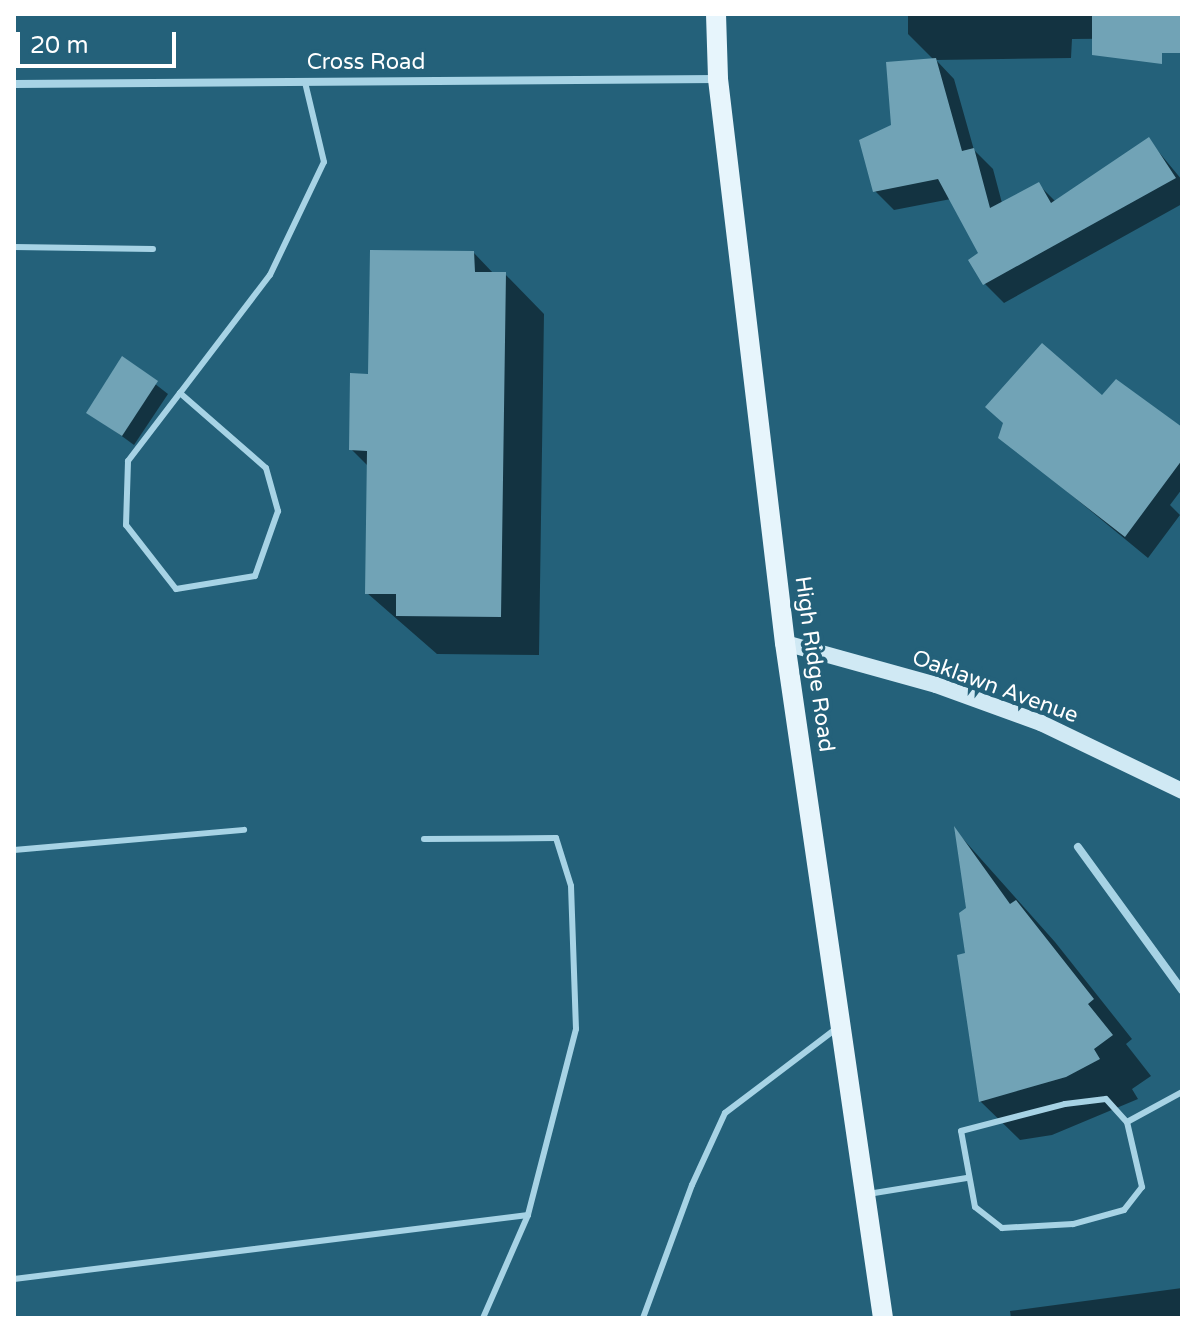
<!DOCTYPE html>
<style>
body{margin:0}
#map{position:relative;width:1196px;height:1332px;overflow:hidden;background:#24617a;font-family:"Varela Round",sans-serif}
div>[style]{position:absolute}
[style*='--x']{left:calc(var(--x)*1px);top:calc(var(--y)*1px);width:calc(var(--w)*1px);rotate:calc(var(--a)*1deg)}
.shadow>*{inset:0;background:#0007}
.building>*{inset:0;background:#71a3b6}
.lane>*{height:6px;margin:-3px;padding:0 3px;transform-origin:3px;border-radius:3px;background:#a7d3e5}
.street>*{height:8px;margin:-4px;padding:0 4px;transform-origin:4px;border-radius:4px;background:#a7d3e5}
.secondary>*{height:16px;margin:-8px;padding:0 8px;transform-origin:8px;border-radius:8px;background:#d0e9f4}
.primary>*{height:20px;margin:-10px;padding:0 10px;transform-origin:10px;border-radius:10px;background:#e7f5fc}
span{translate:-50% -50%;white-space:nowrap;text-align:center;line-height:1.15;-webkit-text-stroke:8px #24617a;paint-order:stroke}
.street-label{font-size:22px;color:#fff}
.frame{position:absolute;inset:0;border:16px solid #fff;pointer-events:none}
.scale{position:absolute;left:16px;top:32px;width:160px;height:36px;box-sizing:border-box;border:4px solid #fff;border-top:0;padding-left:10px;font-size:24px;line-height:28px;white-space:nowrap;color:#fff;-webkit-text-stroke:6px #24617a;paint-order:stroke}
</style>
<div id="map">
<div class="shadow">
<i style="clip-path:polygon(908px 14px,1182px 14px,1182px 38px,1072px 39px,1071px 58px,936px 60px,954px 79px,974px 150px,993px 169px,1002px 203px,1038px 184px,1056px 202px,1148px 139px,1182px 180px,1182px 204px,1004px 303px,985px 284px,981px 253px,951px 199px,894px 210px,875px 191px,893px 127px,934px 60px,908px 34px)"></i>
<i style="clip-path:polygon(474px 253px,494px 274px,505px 274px,544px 314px,539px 655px,437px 654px,367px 593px,369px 467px,351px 449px,370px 376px)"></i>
<i style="clip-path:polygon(123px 359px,168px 394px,134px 445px,89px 412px)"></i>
<i style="clip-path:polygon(1103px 398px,1182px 429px,1182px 489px,1170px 505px,1180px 515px,1148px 558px,1001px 437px)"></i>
<i style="clip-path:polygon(956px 831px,1055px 942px,1132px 1039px,1126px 1044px,1151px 1076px,1132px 1089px,1138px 1099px,1052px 1135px,1020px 1140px,980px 1101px,968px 909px)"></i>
<i style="clip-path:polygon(1182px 1288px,1182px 1318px,1011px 1318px,1010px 1311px)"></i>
</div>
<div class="building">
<i style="clip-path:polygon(1092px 14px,1182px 14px,1182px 53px,1162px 53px,1162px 64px,1092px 55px)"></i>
<i style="clip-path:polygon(936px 58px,962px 151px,974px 148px,990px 208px,1039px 182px,1051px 203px,1149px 137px,1176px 178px,983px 285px,968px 260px,978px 253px,938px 179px,873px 192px,859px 140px,891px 125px,886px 62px)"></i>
<i style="clip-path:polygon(370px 250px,474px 251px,475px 272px,506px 272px,501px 617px,396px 616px,396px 594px,365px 594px,367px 451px,349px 450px,350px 373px,368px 374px)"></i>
<i style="clip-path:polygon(1042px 343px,1102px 395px,1116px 379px,1182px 427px,1182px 460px,1125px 537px,998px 438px,1003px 423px,985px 407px)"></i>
<i style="clip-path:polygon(122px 356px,158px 381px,122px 436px,86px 413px)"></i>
<i style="clip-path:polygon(954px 826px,1010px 904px,1016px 900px,1094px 999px,1088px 1004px,1113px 1035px,1094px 1049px,1100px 1059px,1066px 1077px,979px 1102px,957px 955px,965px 953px,959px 913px,966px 908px)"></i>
</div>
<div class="lane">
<i style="--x:14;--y:247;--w:139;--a:0.8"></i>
<i style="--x:180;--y:393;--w:114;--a:41.1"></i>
<i style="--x:266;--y:468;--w:45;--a:74.4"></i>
<i style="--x:278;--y:511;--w:69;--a:109.5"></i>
<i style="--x:255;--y:576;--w:80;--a:170.7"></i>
<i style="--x:176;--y:589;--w:81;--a:-128"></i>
<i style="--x:126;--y:525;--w:64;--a:-88.2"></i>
<i style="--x:128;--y:461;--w:86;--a:-52.6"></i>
<i style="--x:180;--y:393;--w:148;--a:-52.7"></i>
<i style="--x:270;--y:275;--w:125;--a:-64.5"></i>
<i style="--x:324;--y:162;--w:82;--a:-103.4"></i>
<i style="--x:424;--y:839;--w:132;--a:-0.4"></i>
<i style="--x:556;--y:838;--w:50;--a:72.6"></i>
<i style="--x:571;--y:886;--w:143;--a:88"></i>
<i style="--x:576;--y:1029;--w:192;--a:104.5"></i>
<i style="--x:528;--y:1215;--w:112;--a:113.6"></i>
<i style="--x:14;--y:850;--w:231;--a:-5"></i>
<i style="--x:1106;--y:1099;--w:31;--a:48"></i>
<i style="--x:1127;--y:1122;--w:67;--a:77"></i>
<i style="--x:1142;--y:1187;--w:29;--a:128"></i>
<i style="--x:1124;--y:1210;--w:53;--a:164.6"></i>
<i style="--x:1073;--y:1224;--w:71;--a:176.8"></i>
<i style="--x:1002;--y:1228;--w:34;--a:-142"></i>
<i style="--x:975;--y:1207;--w:77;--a:-100.4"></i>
<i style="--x:961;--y:1131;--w:107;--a:-14.6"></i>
<i style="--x:1065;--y:1104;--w:41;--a:-7"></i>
<i style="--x:1127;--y:1122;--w:63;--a:-28.6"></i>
<i style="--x:868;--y:1194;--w:100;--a:-9.2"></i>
<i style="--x:14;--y:1279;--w:518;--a:-7.1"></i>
<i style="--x:643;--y:1318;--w:142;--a:-69.8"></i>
<i style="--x:692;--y:1185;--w:79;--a:-65.4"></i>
<i style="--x:725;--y:1113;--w:141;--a:-37.2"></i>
</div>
<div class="street">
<i style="--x:14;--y:84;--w:703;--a:-0.41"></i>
<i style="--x:1078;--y:847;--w:177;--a:54"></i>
</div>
<div class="secondary">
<i style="--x:785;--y:643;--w:157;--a:15.5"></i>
<i style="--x:936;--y:685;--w:112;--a:19.9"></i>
<i style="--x:1041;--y:723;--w:157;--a:25.7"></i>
</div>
<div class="primary">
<i style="--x:716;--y:14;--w:65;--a:88.2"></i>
<i style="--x:718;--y:79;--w:568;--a:83.23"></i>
<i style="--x:785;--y:643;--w:682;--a:81.74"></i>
</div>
<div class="street-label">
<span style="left:366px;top:63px">Cross Road</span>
<span style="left:814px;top:664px;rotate:82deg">High Ridge Road</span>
<span style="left:995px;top:687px;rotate:20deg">Oaklawn Avenue</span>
</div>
<div class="frame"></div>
<div class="scale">20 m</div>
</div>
